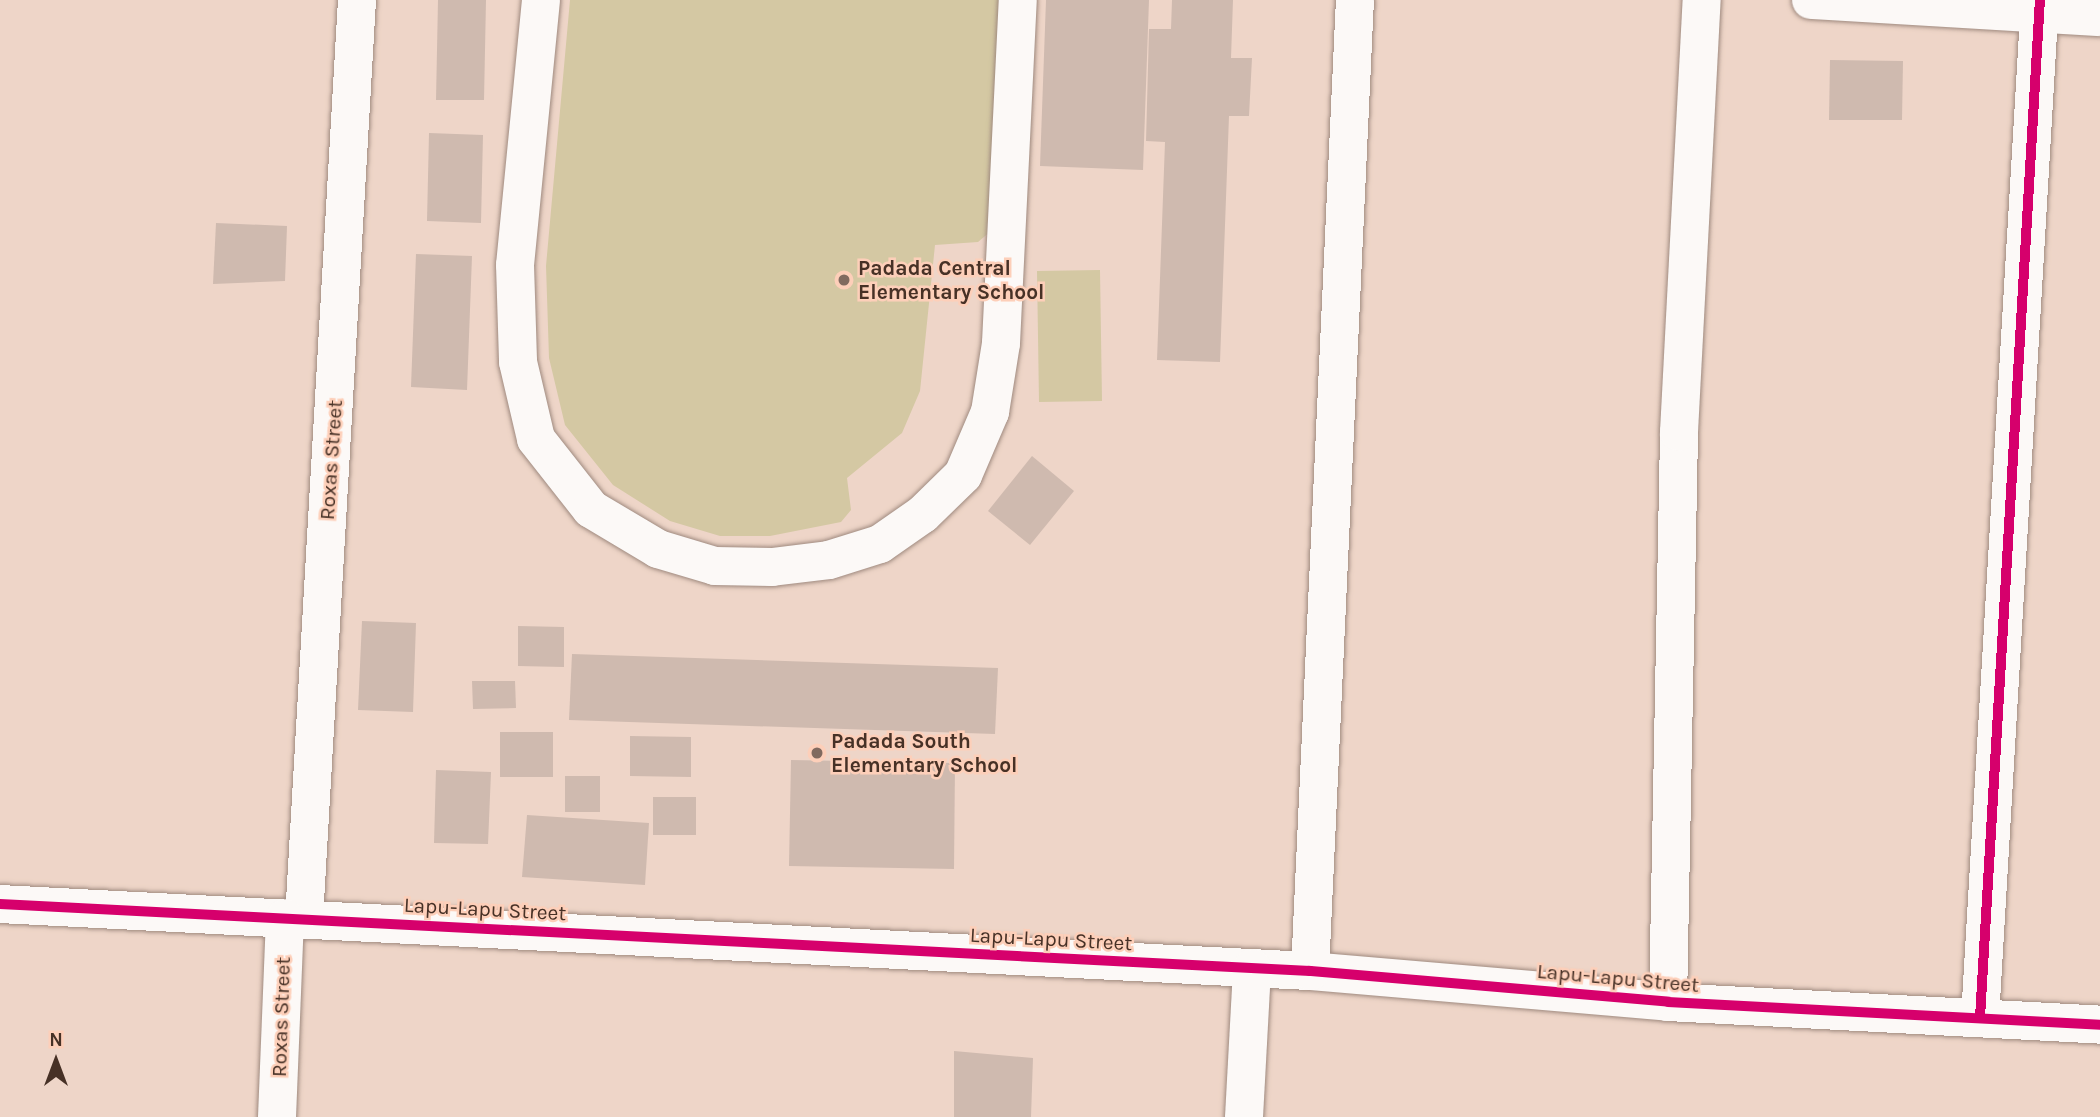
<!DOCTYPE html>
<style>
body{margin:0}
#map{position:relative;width:2100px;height:1117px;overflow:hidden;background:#eed5c8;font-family:Karla,sans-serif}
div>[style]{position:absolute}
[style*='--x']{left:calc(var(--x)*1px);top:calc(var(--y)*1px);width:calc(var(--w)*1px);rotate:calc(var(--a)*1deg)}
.green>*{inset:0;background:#d4c8a3}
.building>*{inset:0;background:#cfbaaf}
.roads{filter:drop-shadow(0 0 2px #9f8a7f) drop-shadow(0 0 2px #9f8a7f)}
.minor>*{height:38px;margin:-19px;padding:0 19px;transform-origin:19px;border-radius:19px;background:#fcf9f7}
.cycleway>*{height:10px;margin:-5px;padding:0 5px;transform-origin:5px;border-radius:5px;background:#d6006c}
.dots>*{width:19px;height:19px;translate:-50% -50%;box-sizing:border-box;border:4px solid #fdcfb9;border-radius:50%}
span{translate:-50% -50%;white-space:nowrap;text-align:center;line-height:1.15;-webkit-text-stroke:5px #fdcfb9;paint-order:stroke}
.poi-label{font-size:21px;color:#473126;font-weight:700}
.left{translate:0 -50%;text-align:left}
.street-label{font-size:21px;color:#473126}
.north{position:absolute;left:21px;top:1026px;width:70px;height:70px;-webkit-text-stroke:5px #fdcfb9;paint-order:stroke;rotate:0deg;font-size:19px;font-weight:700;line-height:28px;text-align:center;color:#473126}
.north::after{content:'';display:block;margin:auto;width:24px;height:32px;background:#473126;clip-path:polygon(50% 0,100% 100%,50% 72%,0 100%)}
</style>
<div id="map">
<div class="green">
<i style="clip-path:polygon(570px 0,1003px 0,991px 231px,978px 242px,935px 245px,920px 391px,902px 433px,847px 478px,851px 510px,841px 522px,770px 536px,720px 536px,670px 521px,613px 485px,565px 425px,549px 358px,546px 266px)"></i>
<i style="clip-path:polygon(1100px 270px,1102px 401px,1039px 402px,1037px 271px)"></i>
</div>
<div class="building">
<i style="clip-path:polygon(438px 0,486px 0,484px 100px,436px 100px)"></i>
<i style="clip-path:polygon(1046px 0,1149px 0,1143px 170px,1040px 166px)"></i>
<i style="clip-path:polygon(1172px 0,1233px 0,1231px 58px,1252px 58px,1249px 116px,1229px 116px,1220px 362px,1157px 360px,1165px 142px,1146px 141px,1149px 29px,1171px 29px)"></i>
<i style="clip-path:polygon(1830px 60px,1903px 61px,1902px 120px,1829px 120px)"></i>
<i style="clip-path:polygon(429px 133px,483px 135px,481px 223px,427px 221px)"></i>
<i style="clip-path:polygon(216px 223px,287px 226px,285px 281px,213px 284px)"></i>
<i style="clip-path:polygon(416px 254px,472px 256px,467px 390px,411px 387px)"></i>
<i style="clip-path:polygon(1032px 456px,1074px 491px,1030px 545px,988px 511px)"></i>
<i style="clip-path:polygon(362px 621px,416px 623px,413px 712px,358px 710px)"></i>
<i style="clip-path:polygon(518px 626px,564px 627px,564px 667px,518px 666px)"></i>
<i style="clip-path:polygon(572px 654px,998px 668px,995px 734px,569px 720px)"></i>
<i style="clip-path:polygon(472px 681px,515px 681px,516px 708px,473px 709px)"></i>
<i style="clip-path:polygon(500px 732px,553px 732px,553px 777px,500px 777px)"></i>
<i style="clip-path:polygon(630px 736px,691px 737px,691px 777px,630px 776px)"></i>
<i style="clip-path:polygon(791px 760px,955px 763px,954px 869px,789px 866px)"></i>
<i style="clip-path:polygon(436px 770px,491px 772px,488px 844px,434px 843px)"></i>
<i style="clip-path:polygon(565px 776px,600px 776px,600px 812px,565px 812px)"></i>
<i style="clip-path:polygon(653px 797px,696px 797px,696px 835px,653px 835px)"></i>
<i style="clip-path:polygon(527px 815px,649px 823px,645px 885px,522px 877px)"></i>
<i style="clip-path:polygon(954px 1051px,1033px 1058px,1031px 1117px,954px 1117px)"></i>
</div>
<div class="roads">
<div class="minor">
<i style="--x:541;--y:0;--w:266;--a:95.6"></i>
<i style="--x:515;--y:265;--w:97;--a:88.2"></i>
<i style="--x:518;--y:362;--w:79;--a:76.8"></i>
<i style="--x:536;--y:439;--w:89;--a:51.8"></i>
<i style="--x:591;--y:509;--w:78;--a:30.8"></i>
<i style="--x:658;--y:549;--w:59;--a:16.6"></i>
<i style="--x:715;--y:566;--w:57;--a:1"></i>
<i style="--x:772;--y:567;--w:57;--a:-7"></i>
<i style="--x:829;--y:560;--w:53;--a:-17.4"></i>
<i style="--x:880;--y:544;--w:52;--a:-34.9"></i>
<i style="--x:923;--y:514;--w:56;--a:-44.3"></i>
<i style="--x:963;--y:475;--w:69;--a:-66.8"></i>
<i style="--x:990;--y:412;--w:70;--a:-80.9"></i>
<i style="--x:1001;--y:343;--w:343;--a:-87.2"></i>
<i style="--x:1811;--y:0;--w:289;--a:3.4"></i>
<i style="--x:0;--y:904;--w:1312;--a:2.93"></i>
<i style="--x:1310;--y:971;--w:359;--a:4.9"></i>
<i style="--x:1668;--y:1002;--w:433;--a:3"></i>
<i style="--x:304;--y:919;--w:921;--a:-86.7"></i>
<i style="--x:1310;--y:971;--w:972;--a:-87.35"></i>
<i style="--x:1668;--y:1002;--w:570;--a:-88.89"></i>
<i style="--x:1679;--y:432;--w:433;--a:-87"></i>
<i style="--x:1980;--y:1018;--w:1020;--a:-86.63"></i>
<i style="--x:277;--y:1117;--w:199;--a:-87.7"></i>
<i style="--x:1244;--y:1117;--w:149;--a:-86.9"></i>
</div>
</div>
<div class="cycleway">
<i style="--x:0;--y:904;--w:1312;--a:2.93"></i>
<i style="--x:1310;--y:971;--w:359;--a:4.9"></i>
<i style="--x:1668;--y:1002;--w:433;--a:3"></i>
<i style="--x:1980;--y:1018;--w:1020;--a:-86.63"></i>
</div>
<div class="dots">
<i style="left:844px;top:280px;background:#816a5f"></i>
<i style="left:817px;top:753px;background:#816a5f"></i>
</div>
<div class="poi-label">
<span class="left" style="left:858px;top:280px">Padada Central<br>Elementary School</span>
<span class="left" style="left:831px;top:753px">Padada South<br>Elementary School</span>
</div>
<div class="street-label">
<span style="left:331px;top:460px;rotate:-86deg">Roxas Street</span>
<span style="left:485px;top:909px;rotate:3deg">Lapu-Lapu Street</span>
<span style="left:1051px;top:939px;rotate:3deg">Lapu-Lapu Street</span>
<span style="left:1618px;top:978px;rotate:5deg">Lapu-Lapu Street</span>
<span style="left:281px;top:1017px;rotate:-88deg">Roxas Street</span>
</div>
<div class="north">N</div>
</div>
